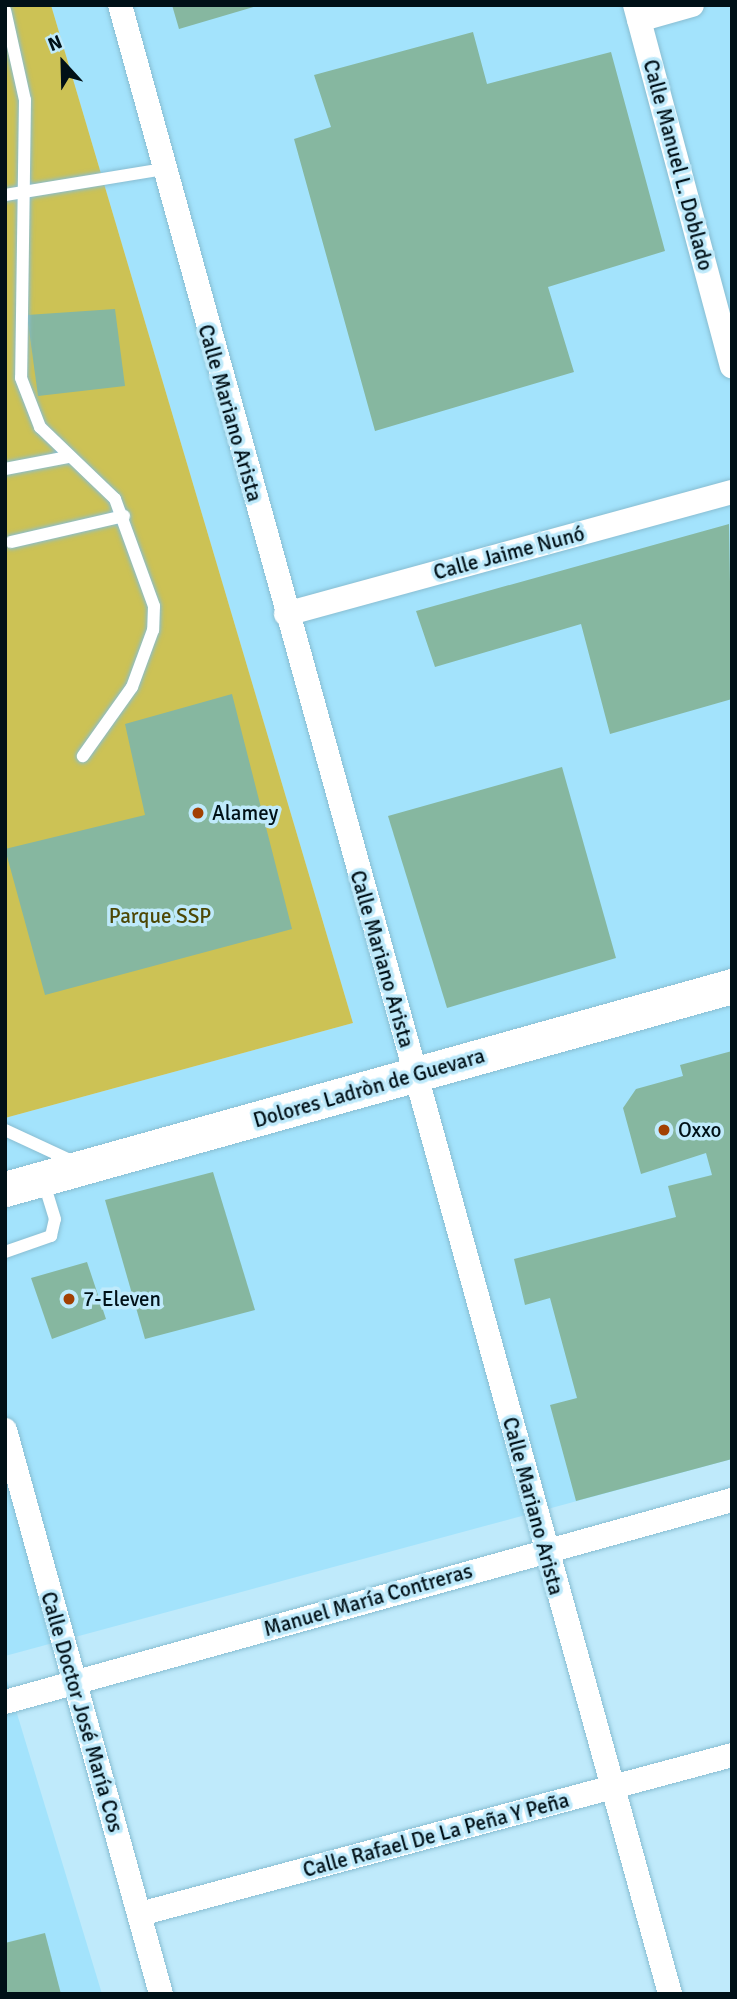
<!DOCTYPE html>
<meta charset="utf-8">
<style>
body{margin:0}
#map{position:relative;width:737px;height:1999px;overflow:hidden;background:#bfeafb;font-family:Signika,sans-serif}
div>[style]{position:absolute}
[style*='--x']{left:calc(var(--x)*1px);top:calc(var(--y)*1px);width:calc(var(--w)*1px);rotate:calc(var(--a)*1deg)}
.built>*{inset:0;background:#a3e3fc}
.green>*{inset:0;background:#ccc255}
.building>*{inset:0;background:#86b7a0}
.roads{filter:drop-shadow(0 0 2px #88bdd2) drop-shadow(0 0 2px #88bdd2)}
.lane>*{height:12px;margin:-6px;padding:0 6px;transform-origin:6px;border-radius:6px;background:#fff}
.street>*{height:24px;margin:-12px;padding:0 12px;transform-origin:12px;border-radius:12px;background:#fff}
.secondary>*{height:35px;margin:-17.5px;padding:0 17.5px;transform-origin:17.5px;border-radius:17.5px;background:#fff}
.dots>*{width:19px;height:19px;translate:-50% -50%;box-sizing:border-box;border:4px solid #bfeafb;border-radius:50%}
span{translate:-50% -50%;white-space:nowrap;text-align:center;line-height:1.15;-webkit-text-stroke:7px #bfeafb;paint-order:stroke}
.street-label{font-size:21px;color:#001017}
.poi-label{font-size:21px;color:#001017}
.left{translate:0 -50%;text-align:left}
.park-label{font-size:21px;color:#4d4705}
.frame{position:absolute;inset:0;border:7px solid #001017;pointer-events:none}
.north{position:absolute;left:28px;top:28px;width:70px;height:70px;-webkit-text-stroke:5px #bfeafb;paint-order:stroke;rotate:338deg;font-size:19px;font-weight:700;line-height:28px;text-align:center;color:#001017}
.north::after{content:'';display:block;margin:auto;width:24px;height:32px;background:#001017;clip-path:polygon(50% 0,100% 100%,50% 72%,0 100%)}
</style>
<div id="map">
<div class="built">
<i style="clip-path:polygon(51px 5px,732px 5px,732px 1459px,5px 1656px,5px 1118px,353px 1023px)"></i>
<i style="clip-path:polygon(5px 1674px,102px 1994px,5px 1994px)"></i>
</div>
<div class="green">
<i style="clip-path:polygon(5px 5px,51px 5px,353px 1023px,5px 1118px)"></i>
</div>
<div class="building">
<i style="clip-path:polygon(172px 5px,257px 5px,257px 6px,179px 29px)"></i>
<i style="clip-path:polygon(473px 32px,487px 84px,611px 52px,665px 251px,548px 287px,574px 372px,375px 431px,294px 139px,331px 127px,314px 75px)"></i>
<i style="clip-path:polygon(115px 309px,125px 386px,38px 396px,27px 315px)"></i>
<i style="clip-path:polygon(729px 524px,732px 699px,610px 734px,581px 624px,435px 667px,416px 611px)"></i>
<i style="clip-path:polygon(232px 694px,292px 929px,45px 995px,5px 849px,145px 815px,125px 724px)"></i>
<i style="clip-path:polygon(562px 767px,616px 958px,447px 1008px,388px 816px)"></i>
<i style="clip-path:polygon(732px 1051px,732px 1459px,576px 1501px,550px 1405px,577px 1398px,550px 1298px,525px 1305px,514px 1259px,676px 1217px,668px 1186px,712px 1175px,706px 1153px,641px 1174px,623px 1108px,636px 1089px,683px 1076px,680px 1065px)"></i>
<i style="clip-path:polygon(213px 1172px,255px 1310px,145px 1339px,105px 1200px)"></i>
<i style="clip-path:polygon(87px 1262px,106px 1319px,52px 1339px,31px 1278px)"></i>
<i style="clip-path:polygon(45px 1933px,61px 1994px,5px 1994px,5px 1943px)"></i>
</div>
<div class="roads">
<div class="lane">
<i style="--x:5;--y:10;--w:92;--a:77.5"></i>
<i style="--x:25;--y:100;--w:278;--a:90.8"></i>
<i style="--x:21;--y:378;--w:53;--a:68.8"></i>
<i style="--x:40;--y:427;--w:104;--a:43.8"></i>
<i style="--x:115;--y:499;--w:114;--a:70"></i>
<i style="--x:154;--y:606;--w:24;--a:92"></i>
<i style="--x:153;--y:630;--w:61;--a:110.2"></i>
<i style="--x:132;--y:687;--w:85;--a:125.4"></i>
<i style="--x:5;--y:195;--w:161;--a:-9.3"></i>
<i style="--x:5;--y:469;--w:64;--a:-10.8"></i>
<i style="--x:11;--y:542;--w:116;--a:-13"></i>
<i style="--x:5;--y:1130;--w:76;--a:24.9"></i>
<i style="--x:5;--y:1252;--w:49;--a:-19.2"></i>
<i style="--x:51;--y:1236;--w:17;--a:-77"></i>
<i style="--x:55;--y:1219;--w:41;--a:-107.1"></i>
</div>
<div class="street">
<i style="--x:120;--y:5;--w:2064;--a:74.54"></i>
<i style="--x:635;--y:5;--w:374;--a:75"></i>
<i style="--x:639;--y:20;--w:55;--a:-15.8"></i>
<i style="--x:286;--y:614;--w:462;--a:-15.3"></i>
<i style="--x:5;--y:1430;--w:585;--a:74.54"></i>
<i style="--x:5;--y:1702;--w:755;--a:-15.53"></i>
<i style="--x:140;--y:1914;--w:613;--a:-15.03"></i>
</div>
<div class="secondary">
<i style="--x:5;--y:1189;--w:755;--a:-15.6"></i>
</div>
</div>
<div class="dots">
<i style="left:198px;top:813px;background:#a24003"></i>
<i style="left:664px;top:1130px;background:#a24003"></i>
<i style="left:69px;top:1299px;background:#a24003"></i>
</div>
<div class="street-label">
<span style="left:678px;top:165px;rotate:75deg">Calle Manuel L. Doblado</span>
<span style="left:230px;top:413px;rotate:74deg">Calle Mariano Arista</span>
<span style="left:509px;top:553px;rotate:-15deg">Calle Jaime Nunó</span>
<span style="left:382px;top:959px;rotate:74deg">Calle Mariano Arista</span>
<span style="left:369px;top:1088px;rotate:-16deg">Dolores Ladròn de Guevara</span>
<span style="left:533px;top:1506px;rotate:75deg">Calle Mariano Arista</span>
<span style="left:368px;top:1600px;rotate:-16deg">Manuel María Contreras</span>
<span style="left:82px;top:1712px;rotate:74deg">Calle Doctor José María Cos</span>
<span style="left:436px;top:1835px;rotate:-15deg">Calle Rafael De La Peña Y Peña</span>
</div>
<div class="poi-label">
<span class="left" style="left:212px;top:813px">Alamey</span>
<span class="left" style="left:678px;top:1130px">Oxxo</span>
<span class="left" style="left:83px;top:1299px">7-Eleven</span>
</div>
<div class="park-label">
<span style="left:160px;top:916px">Parque SSP</span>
</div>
<div class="frame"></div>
<div class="north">N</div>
</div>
